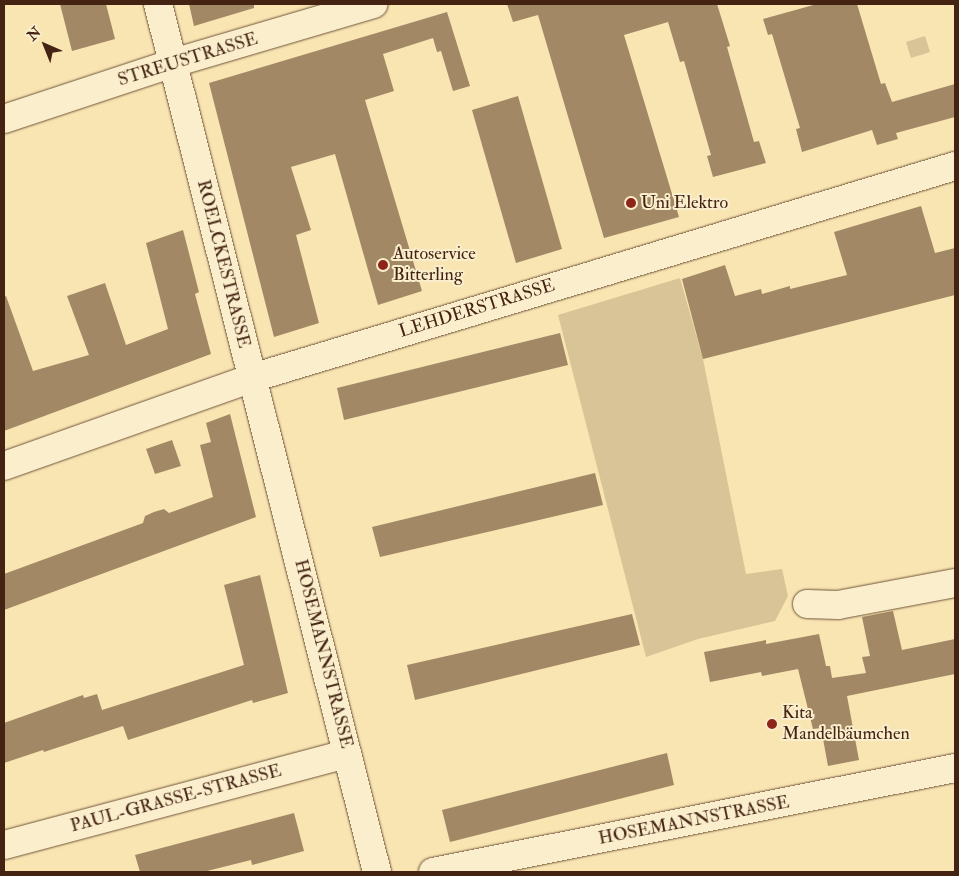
<!DOCTYPE html>
<meta charset="utf-8">
<style>
body{margin:0}
#map{position:relative;width:959px;height:876px;overflow:hidden;background:#f8e5b2;font-family:"IM FELL Double Pica",serif}
div>[style]{position:absolute}
[style*='--x']{left:calc(var(--x)*1px);top:calc(var(--y)*1px);width:calc(var(--w)*1px);rotate:calc(var(--a)*1deg)}
.green>*{inset:0;background:#d9c497}
.building>*{inset:0;background:#a28865}
.roads{filter:drop-shadow(0 0 1px #71543a) drop-shadow(0 0 1px #71543a)}
.minor>*{height:28px;margin:-14px;padding:0 14px;transform-origin:14px;border-radius:14px;background:#faeecd}
.dots>*{width:14px;height:14px;translate:-50% -50%;box-sizing:border-box;border:2px solid #faeecd;border-radius:50%}
span{translate:-50% -50%;white-space:nowrap;text-align:center;line-height:1.15;-webkit-text-stroke:4px #faeecd;paint-order:stroke}
.street-label{font-size:18px;color:#442312}
.poi-label{font-size:18px;color:#442312}
.left{translate:0 -50%;text-align:left}
.frame{position:absolute;inset:0;border:5px solid #442312;pointer-events:none}
.north{position:absolute;left:20px;top:20px;width:50px;height:50px;-webkit-text-stroke:4px #faeecd;paint-order:stroke;rotate:316deg;font-size:14px;font-weight:700;line-height:20px;text-align:center;color:#442312}
.north::after{content:'';display:block;margin:auto;width:18px;height:22px;background:#442312;clip-path:polygon(50% 0,100% 100%,50% 72%,0 100%)}
</style>
<div id="map">
<div class="green">
<i style="clip-path:polygon(925px 36px,930px 52px,911px 58px,906px 42px)"></i>
<i style="clip-path:polygon(680px 278px,703px 359px,746px 574px,782px 569px,788px 596px,775px 621px,698px 639px,646px 657px,558px 315px)"></i>
</div>
<div class="building">
<i style="clip-path:polygon(60px 4px,106px 4px,115px 39px,72px 51px)"></i>
<i style="clip-path:polygon(189px 4px,254px 4px,254px 8px,194px 26px)"></i>
<i style="clip-path:polygon(507px 4px,717px 4px,730px 46px,727px 47px,754px 142px,759px 141px,766px 163px,713px 177px,707px 156px,711px 155px,684px 61px,680px 62px,668px 22px,624px 35px,679px 217px,604px 238px,538px 15px,513px 22px)"></i>
<i style="clip-path:polygon(817px 4px,857px 4px,881px 84px,885px 83px,892px 102px,955px 84px,955px 117px,896px 133px,898px 139px,877px 145px,872px 130px,802px 152px,796px 129px,800px 128px,772px 34px,768px 35px,763px 19px)"></i>
<i style="clip-path:polygon(447px 12px,470px 86px,453px 91px,441px 51px,437px 52px,433px 38px,383px 54px,394px 91px,365px 100px,422px 291px,378px 305px,335px 154px,291px 167px,311px 230px,296px 235px,319px 323px,274px 337px,209px 83px)"></i>
<i style="clip-path:polygon(518px 96px,562px 249px,516px 263px,472px 110px)"></i>
<i style="clip-path:polygon(921px 206px,935px 253px,955px 248px,955px 295px,703px 359px,682px 279px,725px 265px,735px 296px,761px 289px,762px 294px,790px 286px,790px 289px,847px 275px,834px 232px)"></i>
<i style="clip-path:polygon(183px 230px,199px 292px,195px 294px,211px 354px,4px 431px,4px 297px,6px 296px,33px 371px,89px 355px,67px 296px,105px 283px,126px 345px,168px 329px,146px 243px)"></i>
<i style="clip-path:polygon(560px 333px,568px 365px,344px 420px,337px 388px)"></i>
<i style="clip-path:polygon(230px 414px,256px 517px,4px 610px,4px 574px,143px 523px,145px 516px,154px 512px,164px 509px,169px 513px,213px 497px,200px 445px,211px 442px,206px 423px)"></i>
<i style="clip-path:polygon(172px 440px,181px 466px,155px 474px,146px 449px)"></i>
<i style="clip-path:polygon(595px 473px,603px 505px,380px 557px,372px 527px)"></i>
<i style="clip-path:polygon(260px 575px,288px 693px,253px 703px,252px 700px,128px 740px,123px 726px,44px 752px,43px 750px,4px 763px,4px 723px,83px 695px,84px 698px,97px 694px,102px 710px,244px 665px,224px 585px)"></i>
<i style="clip-path:polygon(893px 611px,902px 650px,955px 639px,955px 674px,847px 696px,859px 760px,828px 766px,821px 728px,813px 729px,798px 669px,762px 676px,761px 672px,710px 682px,704px 652px,766px 640px,766px 644px,819px 634px,826px 666px,830px 666px,832px 678px,866px 673px,862px 657px,870px 656px,862px 617px)"></i>
<i style="clip-path:polygon(632px 614px,640px 645px,415px 700px,407px 665px)"></i>
<i style="clip-path:polygon(667px 753px,674px 785px,450px 842px,442px 810px)"></i>
<i style="clip-path:polygon(294px 813px,304px 851px,252px 865px,251px 860px,203px 872px,140px 872px,135px 855px)"></i>
</div>
<div class="roads">
<div class="minor">
<i style="--x:158;--y:4;--w:895;--a:75.84"></i>
<i style="--x:4;--y:119;--w:178;--a:-18.3"></i>
<i style="--x:173;--y:63;--w:209;--a:-16.4"></i>
<i style="--x:4;--y:466;--w:263;--a:-19.5"></i>
<i style="--x:252;--y:378;--w:734;--a:-16.78"></i>
<i style="--x:807;--y:604;--w:31;--a:2"></i>
<i style="--x:838;--y:605;--w:119;--a:-10.6"></i>
<i style="--x:4;--y:845;--w:355;--a:-14.9"></i>
<i style="--x:433;--y:872;--w:532;--a:-11.27"></i>
</div>
</div>
<div class="dots">
<i style="left:631px;top:203px;background:#8f2418"></i>
<i style="left:383px;top:265px;background:#8f2418"></i>
<i style="left:772px;top:724px;background:#8f2418"></i>
</div>
<div class="street-label">
<span style="left:188px;top:60px;rotate:-17deg">STREUSTRASSE</span>
<span style="left:223px;top:264px;rotate:76deg">ROELCKESTRASSE</span>
<span style="left:477px;top:309px;rotate:-17deg">LEHDERSTRASSE</span>
<span style="left:323px;top:654px;rotate:76deg">HOSEMANNSTRASSE</span>
<span style="left:176px;top:799px;rotate:-15deg">PAUL-GRASSE-STRASSE</span>
<span style="left:694px;top:821px;rotate:-11deg">HOSEMANNSTRASSE</span>
</div>
<div class="poi-label">
<span class="left" style="left:641px;top:203px">Uni Elektro</span>
<span class="left" style="left:393px;top:265px">Autoservice<br>Bitterling</span>
<span class="left" style="left:782px;top:724px">Kita<br>Mandelbäumchen</span>
</div>
<div class="frame"></div>
<div class="north">N</div>
</div>
